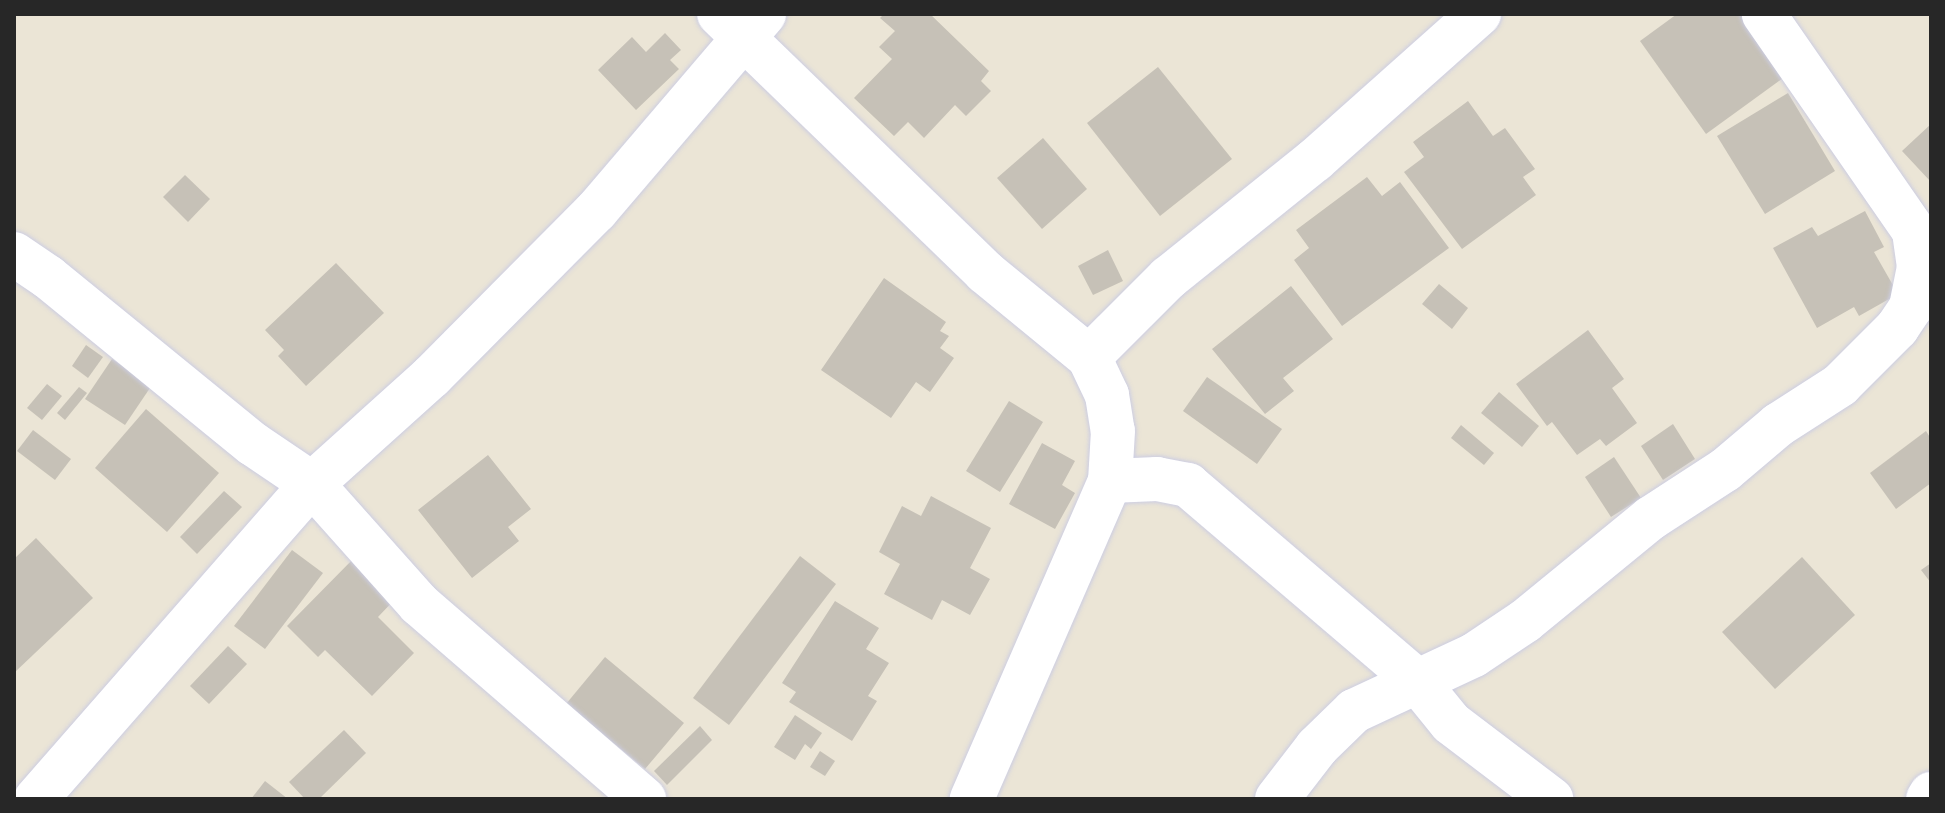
<!DOCTYPE html>
<style>
body{margin:0}
#map{position:relative;width:1945px;height:813px;overflow:hidden;background:#ebe5d6;font-family:Commissioner,sans-serif}
div>[style]{position:absolute}
[style*='--x']{left:calc(var(--x)*1px);top:calc(var(--y)*1px);width:calc(var(--w)*1px);rotate:calc(var(--a)*1deg)}
.building>*{inset:0;background:#c6c1b7}
.roads{filter:drop-shadow(0 0 2px #cccde2) drop-shadow(0 0 2px #cccde2)}
.minor>*{height:44px;margin:-22px;padding:0 22px;transform-origin:22px;border-radius:22px;background:#fff}
span{translate:-50% -50%;white-space:nowrap;text-align:center;line-height:1.15;-webkit-text-stroke:7px #fff;paint-order:stroke}
.frame{position:absolute;inset:0;border:16px solid #272727;pointer-events:none}
</style>
<div id="map">
<div class="building">
<i style="clip-path:polygon(884px 14px,930px 14px,989px 71px,981px 81px,991px 91px,966px 116px,955px 105px,924px 138px,908px 122px,894px 136px,854px 98px,892px 59px,879px 47px,895px 31px,880px 18px)"></i>
<i style="clip-path:polygon(1677px 14px,1759px 14px,1797px 68px,1706px 134px,1640px 41px)"></i>
<i style="clip-path:polygon(665px 33px,681px 50px,670px 60px,679px 69px,636px 110px,598px 70px,632px 37px,646px 52px)"></i>
<i style="clip-path:polygon(1158px 67px,1232px 159px,1160px 216px,1087px 123px)"></i>
<i style="clip-path:polygon(1788px 93px,1835px 171px,1765px 214px,1717px 136px)"></i>
<i style="clip-path:polygon(1468px 101px,1493px 136px,1505px 128px,1535px 169px,1523px 177px,1536px 195px,1462px 249px,1404px 172px,1424px 157px,1413px 142px)"></i>
<i style="clip-path:polygon(1931px 124px,1931px 182px,1902px 151px)"></i>
<i style="clip-path:polygon(1043px 138px,1087px 189px,1042px 229px,997px 178px)"></i>
<i style="clip-path:polygon(185px 175px,210px 199px,188px 222px,163px 197px)"></i>
<i style="clip-path:polygon(1367px 177px,1382px 196px,1400px 182px,1449px 248px,1342px 326px,1294px 260px,1309px 248px,1296px 230px)"></i>
<i style="clip-path:polygon(1865px 211px,1884px 247px,1874px 252px,1898px 294px,1859px 316px,1854px 307px,1817px 328px,1773px 248px,1812px 227px,1818px 236px)"></i>
<i style="clip-path:polygon(1108px 250px,1123px 281px,1093px 295px,1078px 266px)"></i>
<i style="clip-path:polygon(336px 263px,384px 313px,306px 386px,278px 356px,284px 350px,265px 330px)"></i>
<i style="clip-path:polygon(884px 278px,946px 322px,940px 331px,949px 336px,940px 348px,954px 358px,930px 392px,916px 382px,891px 418px,821px 370px)"></i>
<i style="clip-path:polygon(1439px 284px,1468px 308px,1452px 329px,1422px 304px)"></i>
<i style="clip-path:polygon(1291px 286px,1333px 339px,1283px 378px,1294px 391px,1265px 414px,1212px 349px)"></i>
<i style="clip-path:polygon(1588px 330px,1624px 379px,1612px 388px,1637px 423px,1606px 446px,1600px 439px,1577px 455px,1552px 422px,1547px 426px,1516px 384px)"></i>
<i style="clip-path:polygon(86px 345px,103px 357px,88px 378px,72px 366px)"></i>
<i style="clip-path:polygon(112px 359px,152px 385px,125px 425px,85px 399px)"></i>
<i style="clip-path:polygon(1207px 377px,1282px 429px,1257px 464px,1183px 411px)"></i>
<i style="clip-path:polygon(47px 384px,62px 396px,42px 420px,27px 408px)"></i>
<i style="clip-path:polygon(79px 387px,87px 393px,65px 420px,57px 413px)"></i>
<i style="clip-path:polygon(1499px 392px,1539px 426px,1522px 447px,1481px 413px)"></i>
<i style="clip-path:polygon(1009px 401px,1043px 422px,1000px 492px,966px 471px)"></i>
<i style="clip-path:polygon(146px 409px,219px 473px,167px 532px,95px 468px)"></i>
<i style="clip-path:polygon(1673px 424px,1695px 459px,1663px 480px,1641px 446px)"></i>
<i style="clip-path:polygon(1461px 425px,1494px 453px,1484px 465px,1451px 438px)"></i>
<i style="clip-path:polygon(33px 430px,71px 459px,55px 480px,17px 451px)"></i>
<i style="clip-path:polygon(1926px 431px,1931px 439px,1931px 483px,1896px 509px,1870px 473px)"></i>
<i style="clip-path:polygon(1042px 443px,1075px 461px,1062px 485px,1075px 493px,1055px 529px,1009px 504px)"></i>
<i style="clip-path:polygon(488px 455px,531px 509px,508px 527px,519px 541px,472px 578px,418px 510px)"></i>
<i style="clip-path:polygon(1614px 457px,1641px 498px,1611px 517px,1585px 477px)"></i>
<i style="clip-path:polygon(224px 491px,242px 507px,197px 554px,180px 537px)"></i>
<i style="clip-path:polygon(931px 496px,991px 528px,970px 568px,990px 579px,970px 615px,942px 600px,932px 620px,884px 594px,900px 564px,879px 552px,902px 506px,921px 516px)"></i>
<i style="clip-path:polygon(36px 538px,93px 598px,14px 673px,14px 559px)"></i>
<i style="clip-path:polygon(292px 550px,323px 573px,265px 649px,234px 626px)"></i>
<i style="clip-path:polygon(357px 555px,398px 596px,378px 617px,414px 653px,372px 696px,325px 650px,318px 657px,287px 626px)"></i>
<i style="clip-path:polygon(800px 556px,836px 584px,729px 725px,693px 698px)"></i>
<i style="clip-path:polygon(1802px 557px,1855px 615px,1775px 689px,1722px 632px)"></i>
<i style="clip-path:polygon(1931px 563px,1931px 583px,1921px 570px)"></i>
<i style="clip-path:polygon(835px 601px,879px 628px,866px 649px,889px 663px,868px 696px,877px 701px,852px 741px,789px 702px,796px 692px,782px 683px)"></i>
<i style="clip-path:polygon(228px 646px,247px 664px,209px 704px,190px 686px)"></i>
<i style="clip-path:polygon(605px 657px,684px 723px,645px 769px,566px 704px)"></i>
<i style="clip-path:polygon(795px 715px,822px 733px,811px 749px,805px 744px,795px 760px,774px 747px)"></i>
<i style="clip-path:polygon(700px 726px,712px 740px,667px 785px,654px 771px)"></i>
<i style="clip-path:polygon(344px 730px,366px 753px,319px 799px,305px 799px,289px 782px)"></i>
<i style="clip-path:polygon(820px 751px,835px 761px,825px 776px,810px 767px)"></i>
<i style="clip-path:polygon(265px 781px,288px 799px,251px 799px)"></i>
</div>
<div class="roads">
<div class="minor">
<i style="--x:719;--y:14;--w:371;--a:44.1"></i>
<i style="--x:985;--y:272;--w:134;--a:39.3"></i>
<i style="--x:1089;--y:357;--w:42;--a:64.7"></i>
<i style="--x:1107;--y:395;--w:36;--a:81"></i>
<i style="--x:1113;--y:431;--w:50;--a:93.4"></i>
<i style="--x:1110;--y:481;--w:347;--a:113.5"></i>
<i style="--x:14;--y:254;--w:41;--a:34.1"></i>
<i style="--x:48;--y:277;--w:264;--a:39.2"></i>
<i style="--x:253;--y:444;--w:71;--a:34.1"></i>
<i style="--x:312;--y:484;--w:161;--a:48.3"></i>
<i style="--x:419;--y:604;--w:298;--a:40.9"></i>
<i style="--x:1089;--y:357;--w:112;--a:-45"></i>
<i style="--x:1168;--y:278;--w:189;--a:-38.8"></i>
<i style="--x:1315;--y:160;--w:220;--a:-41.7"></i>
<i style="--x:1110;--y:481;--w:47;--a:-2.4"></i>
<i style="--x:1157;--y:479;--w:32;--a:11"></i>
<i style="--x:1188;--y:485;--w:300;--a:40.5"></i>
<i style="--x:1416;--y:680;--w:55;--a:50.9"></i>
<i style="--x:1451;--y:723;--w:126;--a:37.2"></i>
<i style="--x:36;--y:799;--w:419;--a:-48.8"></i>
<i style="--x:312;--y:484;--w:161;--a:-42"></i>
<i style="--x:432;--y:376;--w:233;--a:-45.2"></i>
<i style="--x:596;--y:211;--w:259;--a:-49.5"></i>
<i style="--x:1277;--y:799;--w:66;--a:-52.4"></i>
<i style="--x:1317;--y:747;--w:52;--a:-44.2"></i>
<i style="--x:1354;--y:711;--w:132;--a:-25"></i>
<i style="--x:1474;--y:655;--w:61;--a:-33.7"></i>
<i style="--x:1525;--y:621;--w:163;--a:-39.3"></i>
<i style="--x:1651;--y:518;--w:88;--a:-33"></i>
<i style="--x:1725;--y:470;--w:70;--a:-40.3"></i>
<i style="--x:1778;--y:425;--w:74;--a:-32.8"></i>
<i style="--x:1840;--y:385;--w:81;--a:-45"></i>
<i style="--x:1897;--y:328;--w:25;--a:-56"></i>
<i style="--x:1911;--y:307;--w:41;--a:-78.7"></i>
<i style="--x:1919;--y:267;--w:36;--a:-98"></i>
<i style="--x:1914;--y:231;--w:264;--a:-124.7"></i>
<i style="--x:1928;--y:799;--w:6;--a:-59"></i>
</div>
</div>
<div class="frame"></div>
</div>
